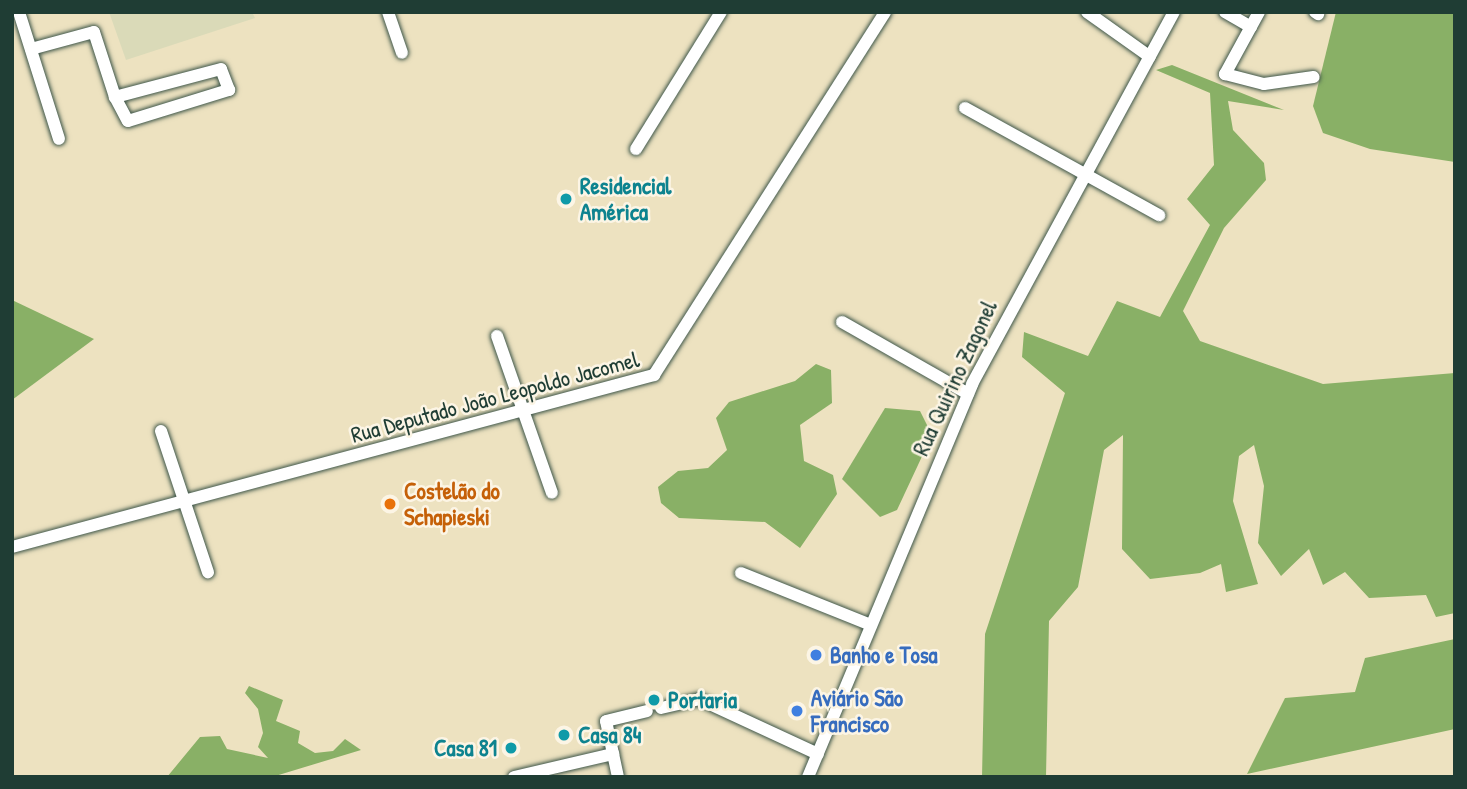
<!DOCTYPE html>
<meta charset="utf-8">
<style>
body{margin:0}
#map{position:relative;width:1467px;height:789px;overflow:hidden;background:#ede2c0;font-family:"Patrick Hand",sans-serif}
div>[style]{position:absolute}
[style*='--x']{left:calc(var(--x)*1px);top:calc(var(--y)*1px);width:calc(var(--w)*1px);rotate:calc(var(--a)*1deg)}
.built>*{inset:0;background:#dadab8}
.forest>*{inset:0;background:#89b066}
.roads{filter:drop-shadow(0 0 2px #3e5649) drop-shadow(0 0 2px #3e5649)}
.minor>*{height:12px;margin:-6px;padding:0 6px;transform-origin:6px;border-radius:6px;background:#fff}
.dots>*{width:19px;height:19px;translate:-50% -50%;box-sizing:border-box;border:4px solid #fcf5e5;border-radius:50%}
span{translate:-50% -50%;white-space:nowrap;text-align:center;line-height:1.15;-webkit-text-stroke:5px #fcf5e5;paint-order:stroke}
.culture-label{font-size:23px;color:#0d838f;font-weight:700}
.left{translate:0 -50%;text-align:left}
.right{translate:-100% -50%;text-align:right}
.street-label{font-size:23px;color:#1f3d34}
.food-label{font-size:23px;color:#c56008;font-weight:700}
.shop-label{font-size:23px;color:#366cbe;font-weight:700}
.frame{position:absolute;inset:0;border:14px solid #1f3d34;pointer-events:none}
</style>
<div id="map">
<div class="built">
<i style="clip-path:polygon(109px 12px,252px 12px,255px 18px,126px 60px)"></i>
</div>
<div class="forest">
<i style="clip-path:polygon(1336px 12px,1455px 12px,1455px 162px,1370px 149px,1323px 133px,1313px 106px)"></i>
<i style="clip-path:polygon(1172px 65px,1284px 110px,1228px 101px,1233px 130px,1264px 163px,1266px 180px,1224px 228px,1183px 311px,1200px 341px,1323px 384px,1455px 373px,1455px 613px,1436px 617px,1426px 595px,1369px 598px,1345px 572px,1323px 585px,1309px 549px,1281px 576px,1258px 543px,1264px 486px,1254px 445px,1239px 456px,1233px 501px,1258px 584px,1226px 592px,1221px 564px,1200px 573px,1150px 579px,1122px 549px,1123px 435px,1104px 450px,1078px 587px,1049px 621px,1046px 777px,982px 777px,985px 634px,1065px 393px,1022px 357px,1024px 332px,1088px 356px,1117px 301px,1160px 317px,1210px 225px,1187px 199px,1214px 165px,1210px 93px,1156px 70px)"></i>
<i style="clip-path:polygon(12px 300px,94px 339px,12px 400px)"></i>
<i style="clip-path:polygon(816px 364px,831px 370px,832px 403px,800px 425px,804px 461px,833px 475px,837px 494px,800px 548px,765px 522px,679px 518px,661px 503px,658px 487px,678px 471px,708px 468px,727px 450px,716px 418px,729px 402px,795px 381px)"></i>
<i style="clip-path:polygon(885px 408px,920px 411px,932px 435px,897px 510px,880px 517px,842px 479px)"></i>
<i style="clip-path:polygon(1455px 639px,1455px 729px,1247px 774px,1285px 698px,1355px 692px,1365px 658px)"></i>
<i style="clip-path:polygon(249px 686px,283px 700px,276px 721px,300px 731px,298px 743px,315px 753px,333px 751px,345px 739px,361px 750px,272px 777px,167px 777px,200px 737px,220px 736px,227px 749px,268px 758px,258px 747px,263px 733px,258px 709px,245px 693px)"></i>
</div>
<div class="roads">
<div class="minor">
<i style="--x:19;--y:12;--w:133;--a:72.5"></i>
<i style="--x:388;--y:12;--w:43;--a:71.1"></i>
<i style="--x:1087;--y:12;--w:77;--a:35.5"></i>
<i style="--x:1225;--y:12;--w:30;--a:30"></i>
<i style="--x:1259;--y:12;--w:71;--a:118.7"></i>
<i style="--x:1225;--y:74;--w:40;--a:14.4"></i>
<i style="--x:1264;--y:84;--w:50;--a:-8"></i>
<i style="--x:1315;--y:12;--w:4;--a:34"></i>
<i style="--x:31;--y:49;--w:65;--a:-15.1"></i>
<i style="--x:94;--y:32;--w:68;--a:72.1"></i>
<i style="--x:115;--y:97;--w:27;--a:62"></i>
<i style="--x:128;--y:121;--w:106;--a:-17.1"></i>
<i style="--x:229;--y:90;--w:22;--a:-111"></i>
<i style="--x:221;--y:69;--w:110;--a:165.2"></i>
<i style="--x:965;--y:108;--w:222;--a:28.9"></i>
<i style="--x:636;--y:149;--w:161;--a:-58.2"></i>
<i style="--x:842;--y:322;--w:145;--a:29.7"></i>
<i style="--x:497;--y:336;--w:166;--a:70.7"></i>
<i style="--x:161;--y:431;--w:149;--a:71.6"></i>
<i style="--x:12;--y:547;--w:665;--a:-15"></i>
<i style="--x:654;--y:375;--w:430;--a:-57.5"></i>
<i style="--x:741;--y:573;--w:140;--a:21.8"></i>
<i style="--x:661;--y:708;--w:39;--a:-13"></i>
<i style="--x:699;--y:699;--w:131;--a:24.8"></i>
<i style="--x:514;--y:777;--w:102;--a:-13.1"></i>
<i style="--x:618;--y:777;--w:57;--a:-102.1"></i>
<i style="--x:606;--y:721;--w:42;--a:-13.7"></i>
<i style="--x:808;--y:777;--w:426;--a:-67.3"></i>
<i style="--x:972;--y:384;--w:423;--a:-61.5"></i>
</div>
</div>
<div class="dots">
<i style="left:566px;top:199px;background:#0f9aa8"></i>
<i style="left:390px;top:504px;background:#e8710a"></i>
<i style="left:816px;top:655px;background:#3f7fe0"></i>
<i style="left:654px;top:700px;background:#0f9aa8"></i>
<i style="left:797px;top:711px;background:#3f7fe0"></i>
<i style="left:564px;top:735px;background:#0f9aa8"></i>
<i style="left:511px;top:748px;background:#0f9aa8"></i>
</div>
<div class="culture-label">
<span class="left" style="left:580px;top:199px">Residencial<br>América</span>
<span class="left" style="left:668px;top:700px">Portaria</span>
<span class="left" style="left:578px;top:735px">Casa 84</span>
<span class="right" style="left:497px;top:748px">Casa 81</span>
</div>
<div class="street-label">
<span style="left:955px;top:378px;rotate:-65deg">Rua Quirino Zagonel</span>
<span style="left:495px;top:397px;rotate:-15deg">Rua Deputado João Leopoldo Jacomel</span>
</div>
<div class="food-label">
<span class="left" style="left:404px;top:504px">Costelão do<br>Schapieski</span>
</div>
<div class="shop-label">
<span class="left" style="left:830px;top:655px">Banho e Tosa</span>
<span class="left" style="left:811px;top:711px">Aviário São<br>Francisco</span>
</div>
<div class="frame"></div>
</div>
